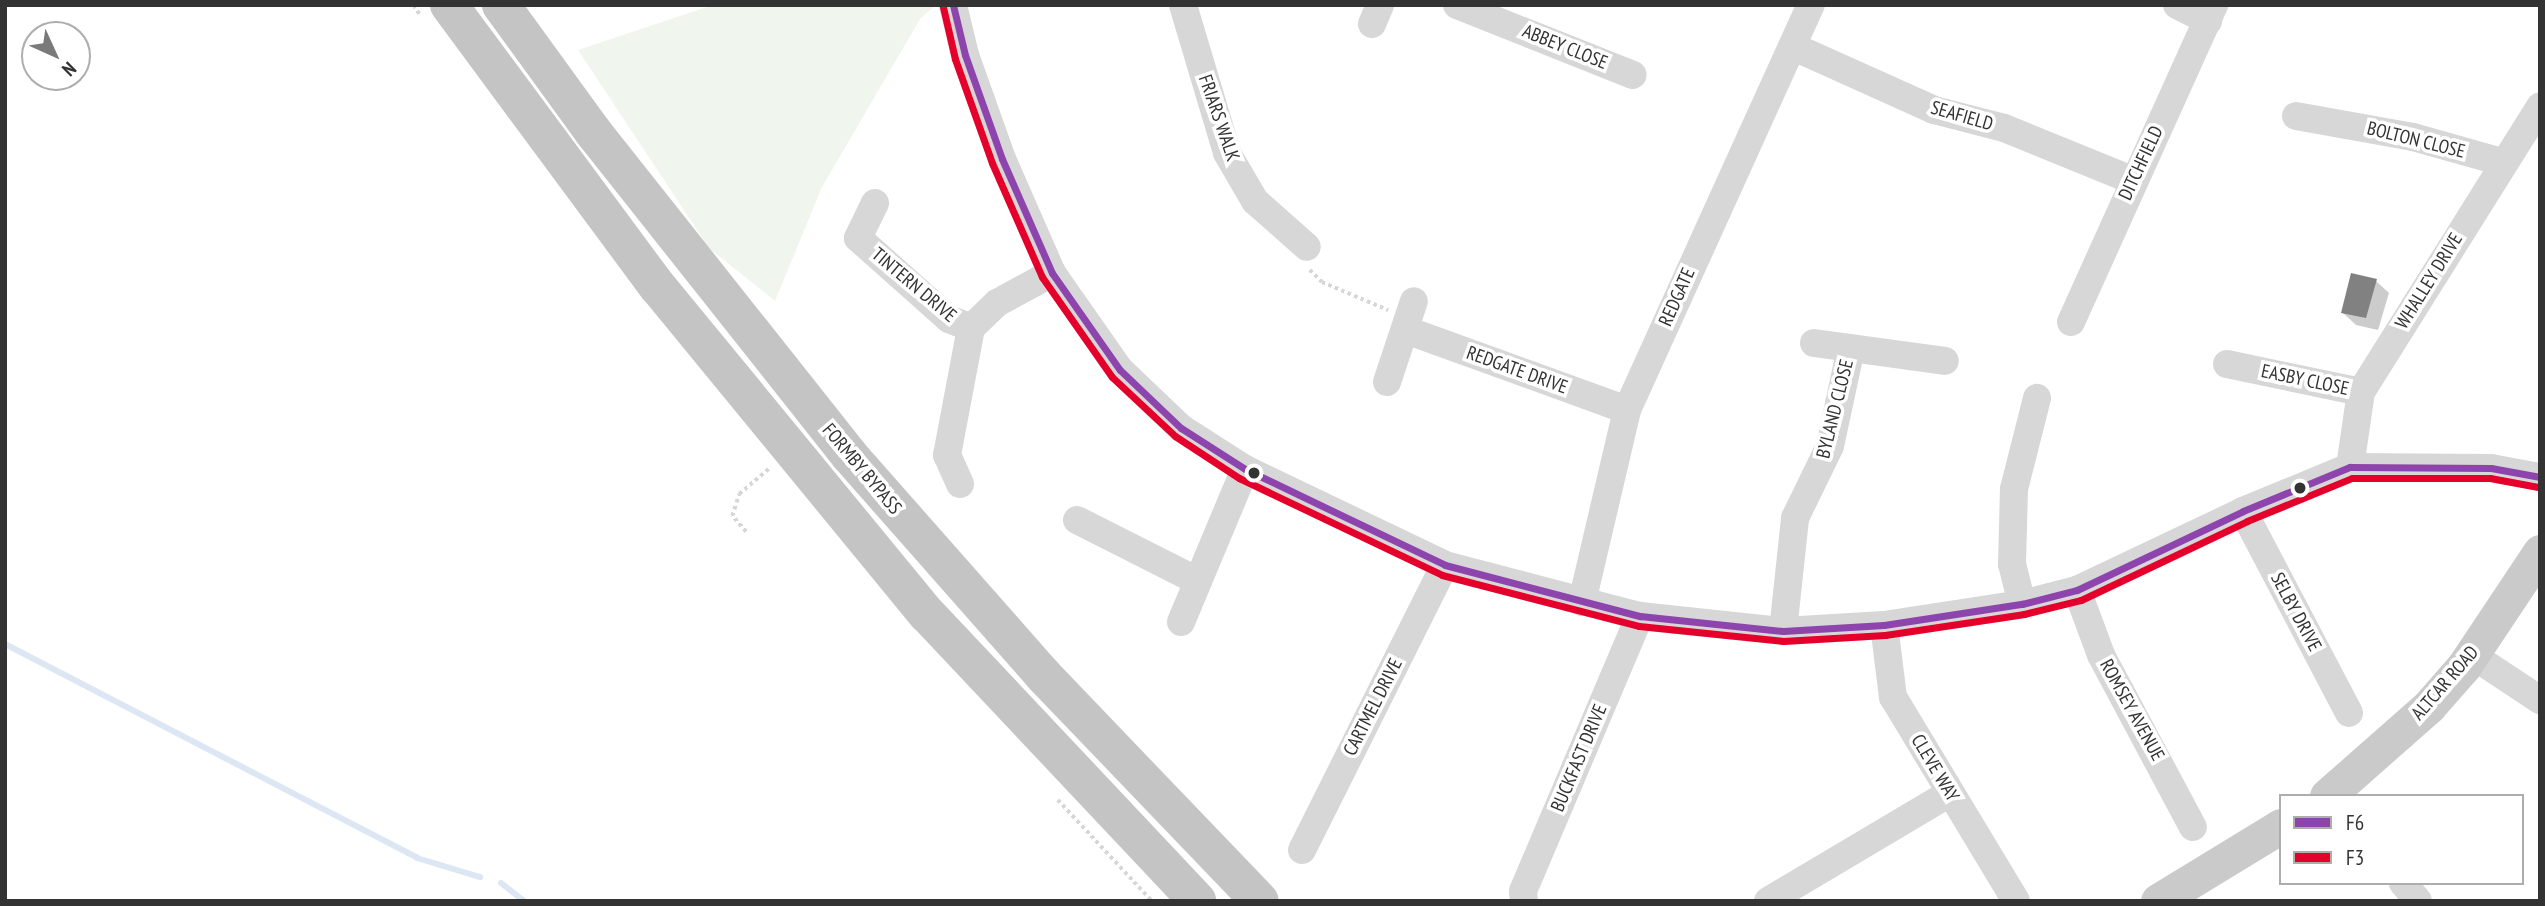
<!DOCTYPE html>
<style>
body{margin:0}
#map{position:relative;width:2545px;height:906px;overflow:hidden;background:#fff;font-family:"PT Sans Narrow",sans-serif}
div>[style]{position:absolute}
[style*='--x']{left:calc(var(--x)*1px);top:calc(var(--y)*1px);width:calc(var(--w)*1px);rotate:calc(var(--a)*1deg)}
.green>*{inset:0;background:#f0f5ed}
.shadow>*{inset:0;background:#0003}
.stream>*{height:6px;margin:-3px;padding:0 3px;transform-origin:3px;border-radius:3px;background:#dde7f4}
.building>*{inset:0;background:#818181}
.path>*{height:3.5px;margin-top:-1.75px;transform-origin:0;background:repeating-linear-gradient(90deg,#d6d6d6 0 3.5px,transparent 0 7px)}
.minor>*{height:28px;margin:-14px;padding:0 14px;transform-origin:14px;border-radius:14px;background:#d7d7d7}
.major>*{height:35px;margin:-17.5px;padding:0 17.5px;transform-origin:17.5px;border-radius:17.5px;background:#cacaca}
.highway>*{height:38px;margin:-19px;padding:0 19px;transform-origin:19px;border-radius:19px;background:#c4c4c4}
.bus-1>*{height:7px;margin:-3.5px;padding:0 3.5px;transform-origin:3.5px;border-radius:3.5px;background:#8e44ad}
.bus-2>*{height:7px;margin:-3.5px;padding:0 3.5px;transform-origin:3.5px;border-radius:3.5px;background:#e4002b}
.dots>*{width:19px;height:19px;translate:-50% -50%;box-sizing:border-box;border:4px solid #fff;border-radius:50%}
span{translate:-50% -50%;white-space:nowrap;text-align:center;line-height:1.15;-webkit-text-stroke:7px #fff;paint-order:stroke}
.street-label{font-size:19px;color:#333}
.frame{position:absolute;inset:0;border:7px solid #333;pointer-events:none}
.legend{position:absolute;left:2279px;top:794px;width:245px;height:91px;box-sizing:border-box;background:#fff;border:2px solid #adadad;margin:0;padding:9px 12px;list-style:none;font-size:21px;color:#333}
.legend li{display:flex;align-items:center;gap:14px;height:35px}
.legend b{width:35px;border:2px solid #adadad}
.north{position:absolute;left:21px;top:21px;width:70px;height:70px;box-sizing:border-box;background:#fff;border:2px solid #adadad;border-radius:50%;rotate:135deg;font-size:19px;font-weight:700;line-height:28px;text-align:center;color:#333}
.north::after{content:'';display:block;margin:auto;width:24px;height:32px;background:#7a7a7a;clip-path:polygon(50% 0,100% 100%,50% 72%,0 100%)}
</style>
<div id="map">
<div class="green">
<i style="clip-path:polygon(713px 5px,936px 5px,920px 19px,822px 187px,775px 301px,709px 248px,578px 50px)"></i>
</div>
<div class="shadow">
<i style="clip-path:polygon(2376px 281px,2389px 293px,2378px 330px,2356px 325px,2343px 313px)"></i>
</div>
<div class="stream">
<i style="--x:5;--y:644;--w:464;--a:27.4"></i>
<i style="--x:417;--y:858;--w:66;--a:16.8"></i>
<i style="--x:501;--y:883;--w:29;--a:38"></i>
</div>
<div class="building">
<i style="clip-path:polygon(2351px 273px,2377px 279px,2366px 318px,2341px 313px)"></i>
</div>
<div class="path">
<i style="--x:414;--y:5;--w:12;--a:59"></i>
<i style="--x:1310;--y:270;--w:17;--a:45"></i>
<i style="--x:1322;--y:282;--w:72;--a:23"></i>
<i style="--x:746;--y:532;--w:21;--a:-131"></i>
<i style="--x:732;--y:516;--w:23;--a:-72"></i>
<i style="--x:739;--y:494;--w:42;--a:-40.2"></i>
<i style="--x:1058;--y:800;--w:138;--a:47.1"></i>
</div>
<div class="minor">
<i style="--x:953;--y:5;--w:51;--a:76.5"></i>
<i style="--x:965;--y:55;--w:110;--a:70.4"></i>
<i style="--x:1002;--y:159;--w:124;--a:66.3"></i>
<i style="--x:1052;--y:273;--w:118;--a:55"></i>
<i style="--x:1120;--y:370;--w:84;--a:43.6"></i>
<i style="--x:1181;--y:428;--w:76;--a:32.6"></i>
<i style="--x:1245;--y:469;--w:222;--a:25.6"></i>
<i style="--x:1445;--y:565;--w:202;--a:14.7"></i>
<i style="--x:1640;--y:616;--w:144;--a:6"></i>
<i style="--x:1783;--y:631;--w:101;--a:-3.4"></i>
<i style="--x:1884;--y:625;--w:140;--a:-8.7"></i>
<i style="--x:2022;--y:604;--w:57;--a:-14.3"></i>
<i style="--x:2077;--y:590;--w:184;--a:-25.4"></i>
<i style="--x:2243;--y:511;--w:116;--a:-22.4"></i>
<i style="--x:2350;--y:467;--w:141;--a:0.4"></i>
<i style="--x:2491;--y:468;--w:50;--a:10.4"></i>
<i style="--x:1183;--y:5;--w:154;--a:73.4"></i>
<i style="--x:1227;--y:153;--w:56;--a:59.7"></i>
<i style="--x:1255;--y:201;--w:69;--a:41.5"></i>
<i style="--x:1457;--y:5;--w:189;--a:21.7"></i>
<i style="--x:2177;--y:5;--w:35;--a:27"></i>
<i style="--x:1372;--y:24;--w:21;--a:-67"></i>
<i style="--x:1794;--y:47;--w:154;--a:24.2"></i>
<i style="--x:1934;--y:110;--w:72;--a:14.4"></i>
<i style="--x:2004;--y:128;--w:138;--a:22.1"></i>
<i style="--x:2296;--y:116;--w:119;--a:10.2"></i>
<i style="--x:2413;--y:137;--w:92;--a:15.7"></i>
<i style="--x:875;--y:203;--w:39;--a:116"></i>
<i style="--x:858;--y:238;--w:122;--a:41.7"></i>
<i style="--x:949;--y:319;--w:24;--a:22"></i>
<i style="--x:971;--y:328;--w:36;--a:-44"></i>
<i style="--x:997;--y:303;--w:63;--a:-28.6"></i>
<i style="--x:2071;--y:322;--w:348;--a:-65.7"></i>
<i style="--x:1406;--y:330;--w:235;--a:19.9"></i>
<i style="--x:1814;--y:343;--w:132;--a:7.8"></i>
<i style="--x:2227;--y:364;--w:137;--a:11.8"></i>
<i style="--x:1387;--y:382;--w:85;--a:-71.6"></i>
<i style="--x:2350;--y:467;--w:76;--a:-81.7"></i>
<i style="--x:2361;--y:392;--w:337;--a:-57.9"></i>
<i style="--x:960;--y:484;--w:32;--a:-114"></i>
<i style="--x:947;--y:455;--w:129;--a:-79.3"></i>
<i style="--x:2243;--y:511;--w:228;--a:62.3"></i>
<i style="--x:1077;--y:520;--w:133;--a:26.8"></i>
<i style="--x:2077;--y:590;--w:69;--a:69.7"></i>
<i style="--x:2101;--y:655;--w:195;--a:61.9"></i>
<i style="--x:1582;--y:602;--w:197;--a:-76.8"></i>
<i style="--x:1627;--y:410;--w:445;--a:-65.6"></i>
<i style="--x:2022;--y:604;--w:41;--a:-104"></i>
<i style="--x:2012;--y:564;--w:75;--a:-88.5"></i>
<i style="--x:2014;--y:489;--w:94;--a:-75.8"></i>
<i style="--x:1181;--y:622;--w:166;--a:-67.3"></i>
<i style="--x:1884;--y:625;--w:73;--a:82.9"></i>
<i style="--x:1893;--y:697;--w:238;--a:58.9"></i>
<i style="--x:1783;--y:631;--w:114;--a:-83.9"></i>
<i style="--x:1795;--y:518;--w:80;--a:-64.1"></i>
<i style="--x:1830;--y:446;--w:100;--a:-77.9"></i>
<i style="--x:2472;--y:655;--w:82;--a:33.5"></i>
<i style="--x:1302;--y:850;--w:319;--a:-63.4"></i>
<i style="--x:2403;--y:883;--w:23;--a:50"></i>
<i style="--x:1524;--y:901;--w:10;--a:-96"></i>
<i style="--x:1523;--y:891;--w:299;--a:-67"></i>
<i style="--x:1768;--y:901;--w:212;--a:-30.7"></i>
</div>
<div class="major">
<i style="--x:2327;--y:796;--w:136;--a:-41.4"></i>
<i style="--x:2429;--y:706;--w:53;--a:-48.8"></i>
<i style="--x:2464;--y:666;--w:137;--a:-56.3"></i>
<i style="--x:2158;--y:901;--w:144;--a:-31.4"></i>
</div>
<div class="highway">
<i style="--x:449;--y:5;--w:351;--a:53.5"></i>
<i style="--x:658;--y:287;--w:423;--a:50.6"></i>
<i style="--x:927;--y:614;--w:394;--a:46.7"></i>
<i style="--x:501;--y:5;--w:158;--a:54"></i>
<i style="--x:594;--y:133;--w:412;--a:51.6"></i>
<i style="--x:850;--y:456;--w:292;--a:48.6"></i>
<i style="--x:1043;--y:675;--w:313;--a:46.2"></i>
</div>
<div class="bus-1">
<i style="--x:953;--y:5;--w:51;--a:76.5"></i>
<i style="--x:965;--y:55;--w:110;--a:70.4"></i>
<i style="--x:1002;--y:159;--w:124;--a:66.3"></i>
<i style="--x:1052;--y:273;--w:118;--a:55"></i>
<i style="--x:1120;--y:370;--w:84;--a:43.6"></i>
<i style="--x:1181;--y:428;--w:76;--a:32.6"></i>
<i style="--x:1245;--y:469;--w:222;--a:25.6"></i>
<i style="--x:1445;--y:565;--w:202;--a:14.7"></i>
<i style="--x:1640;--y:616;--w:144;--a:6"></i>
<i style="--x:1783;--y:631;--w:101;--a:-3.4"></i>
<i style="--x:1884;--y:625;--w:140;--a:-8.7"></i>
<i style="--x:2022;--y:604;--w:57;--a:-14.3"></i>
<i style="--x:2077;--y:590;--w:184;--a:-25.4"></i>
<i style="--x:2243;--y:511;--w:116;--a:-22.4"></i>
<i style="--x:2350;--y:467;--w:141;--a:0.4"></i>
<i style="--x:2491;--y:468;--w:50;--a:10.4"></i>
</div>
<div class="bus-2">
<i style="--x:943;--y:7;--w:53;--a:77"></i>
<i style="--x:955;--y:59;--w:110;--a:70.4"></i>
<i style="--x:992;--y:163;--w:124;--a:66.3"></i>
<i style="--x:1042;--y:277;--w:122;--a:55"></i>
<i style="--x:1112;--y:377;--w:86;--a:43.1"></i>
<i style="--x:1175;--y:436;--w:77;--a:33.3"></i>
<i style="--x:1239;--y:478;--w:225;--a:25.5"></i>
<i style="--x:1442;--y:575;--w:203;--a:14.5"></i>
<i style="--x:1639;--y:626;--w:145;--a:5.9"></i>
<i style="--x:1783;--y:641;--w:102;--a:-3.4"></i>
<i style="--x:1885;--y:635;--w:141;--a:-8.6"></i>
<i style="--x:2024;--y:614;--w:59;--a:-13.8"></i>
<i style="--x:2081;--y:600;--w:184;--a:-25.4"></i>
<i style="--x:2247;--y:521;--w:113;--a:-22.3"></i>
<i style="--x:2352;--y:478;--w:138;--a:0"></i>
<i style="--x:2490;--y:478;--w:49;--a:10.6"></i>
</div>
<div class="dots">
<i style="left:1254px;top:473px;background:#333"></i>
<i style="left:2300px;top:488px;background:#333"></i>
</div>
<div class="street-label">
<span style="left:1565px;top:47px;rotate:22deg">ABBEY CLOSE</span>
<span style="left:1962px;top:116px;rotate:16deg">SEAFIELD</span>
<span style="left:1219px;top:118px;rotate:71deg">FRIARS WALK</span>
<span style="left:2416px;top:140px;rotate:14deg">BOLTON CLOSE</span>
<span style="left:2141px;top:163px;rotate:-65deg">DITCHFIELD</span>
<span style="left:2429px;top:281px;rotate:-58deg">WHALLEY DRIVE</span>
<span style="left:914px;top:285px;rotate:40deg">TINTERN DRIVE</span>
<span style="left:1677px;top:297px;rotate:-66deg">REDGATE</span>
<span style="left:1517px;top:370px;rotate:20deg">REDGATE DRIVE</span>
<span style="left:2305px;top:380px;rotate:12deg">EASBY CLOSE</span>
<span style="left:1835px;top:409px;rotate:-76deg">BYLAND CLOSE</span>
<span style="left:862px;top:469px;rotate:50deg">FORMBY BYPASS</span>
<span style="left:2296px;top:612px;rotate:62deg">SELBY DRIVE</span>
<span style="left:2445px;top:683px;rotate:-49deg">ALTCAR ROAD</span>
<span style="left:1373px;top:707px;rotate:-63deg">CARTMEL DRIVE</span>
<span style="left:2132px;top:710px;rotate:61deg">ROMSEY AVENUE</span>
<span style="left:1579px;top:758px;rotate:-67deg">BUCKFAST DRIVE</span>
<span style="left:1935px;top:768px;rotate:59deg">CLEVE WAY</span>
</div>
<div class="frame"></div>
<ul class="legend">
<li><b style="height:9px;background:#8e44ad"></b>F6</li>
<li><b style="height:9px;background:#e4002b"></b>F3</li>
</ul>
<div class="north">N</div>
</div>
